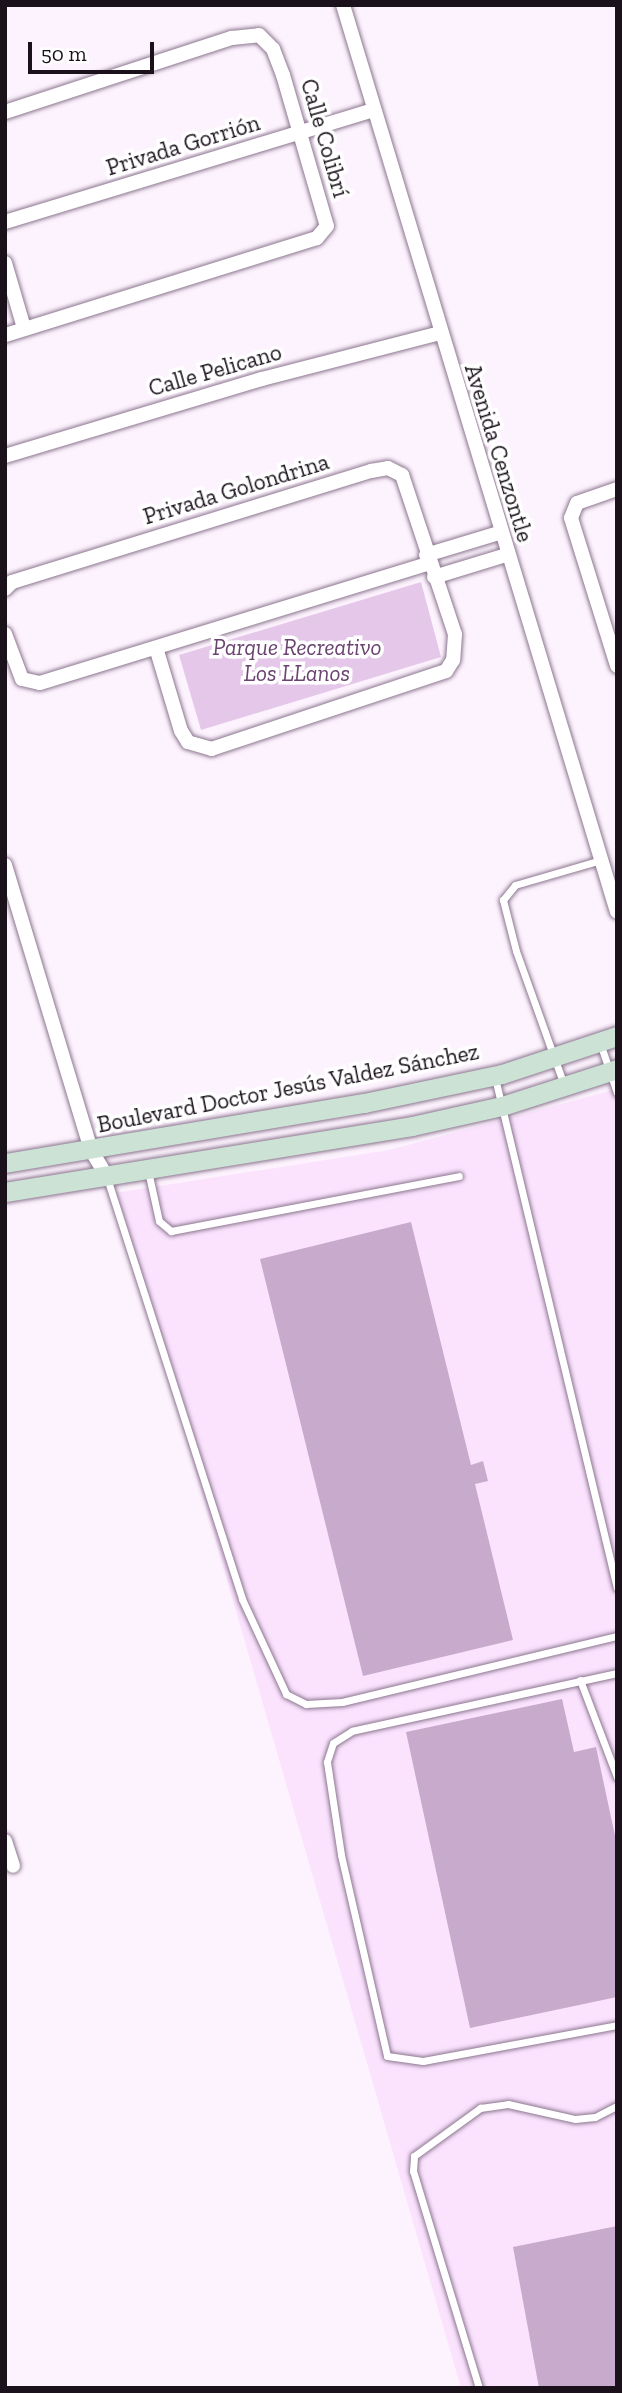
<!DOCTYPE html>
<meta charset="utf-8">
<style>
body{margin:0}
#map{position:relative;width:622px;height:2393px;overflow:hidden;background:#fdf3fe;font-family:"Zilla Slab",serif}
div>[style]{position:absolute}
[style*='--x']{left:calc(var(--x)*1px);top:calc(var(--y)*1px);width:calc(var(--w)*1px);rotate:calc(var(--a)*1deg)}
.built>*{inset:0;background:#fbe3fe}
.green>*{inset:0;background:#e5c8e9}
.building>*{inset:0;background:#c8abcc}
.roads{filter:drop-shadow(0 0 2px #8c768f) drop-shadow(0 0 2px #8c768f)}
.service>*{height:7px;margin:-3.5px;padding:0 3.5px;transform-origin:3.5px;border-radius:3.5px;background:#fff}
.minor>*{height:14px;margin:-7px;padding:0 7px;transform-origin:7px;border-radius:7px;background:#fff}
.secondary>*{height:19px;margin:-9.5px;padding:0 9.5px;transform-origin:9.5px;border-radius:9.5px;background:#cbe2d5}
span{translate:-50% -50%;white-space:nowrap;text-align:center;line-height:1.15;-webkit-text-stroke:7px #fff;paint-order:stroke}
.street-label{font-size:23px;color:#1a111b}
.park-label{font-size:23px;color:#6b4370;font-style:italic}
.frame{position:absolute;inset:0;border:7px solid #1a111b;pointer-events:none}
.scale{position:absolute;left:28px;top:42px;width:126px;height:32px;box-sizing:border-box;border:4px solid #1a111b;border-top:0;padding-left:9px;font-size:21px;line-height:24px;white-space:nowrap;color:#1a111b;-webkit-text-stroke:5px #fff;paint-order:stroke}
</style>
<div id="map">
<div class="built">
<i style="clip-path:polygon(617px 1089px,617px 2388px,461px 2388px,115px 1193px,389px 1150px)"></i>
</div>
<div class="green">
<i style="clip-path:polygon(421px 582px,441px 657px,201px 730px,179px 655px)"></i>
</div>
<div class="building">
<i style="clip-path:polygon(411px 1222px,471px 1465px,483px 1461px,488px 1481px,475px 1484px,513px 1640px,363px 1676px,260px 1259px)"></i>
<i style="clip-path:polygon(562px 1699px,574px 1752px,596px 1747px,617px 1845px,617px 1997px,470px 2028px,406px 1732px)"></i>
<i style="clip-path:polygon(617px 2226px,617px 2388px,539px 2388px,513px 2247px)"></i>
</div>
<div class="roads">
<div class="service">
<i style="--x:600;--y:1043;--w:53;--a:71.2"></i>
<i style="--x:495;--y:1078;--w:524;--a:76.55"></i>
<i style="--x:564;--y:1085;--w:142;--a:-109.7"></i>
<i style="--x:516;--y:951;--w:53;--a:-104.3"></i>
<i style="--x:503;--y:900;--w:19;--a:-51"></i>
<i style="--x:515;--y:885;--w:90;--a:-16.2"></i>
<i style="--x:148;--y:1171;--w:51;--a:77.6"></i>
<i style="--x:159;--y:1221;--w:16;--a:40"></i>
<i style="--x:171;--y:1231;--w:293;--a:-10.8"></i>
<i style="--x:107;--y:1178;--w:442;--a:72.2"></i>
<i style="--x:242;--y:1599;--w:105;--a:65.1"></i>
<i style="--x:286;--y:1694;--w:22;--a:27"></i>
<i style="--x:306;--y:1704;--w:36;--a:-3"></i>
<i style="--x:342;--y:1702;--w:283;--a:-13.5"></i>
<i style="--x:617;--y:1673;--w:271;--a:167.7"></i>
<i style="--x:352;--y:1731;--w:22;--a:148"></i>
<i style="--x:333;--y:1743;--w:20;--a:108"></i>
<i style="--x:327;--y:1762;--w:94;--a:81.4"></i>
<i style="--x:341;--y:1855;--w:206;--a:77.1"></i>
<i style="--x:387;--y:2056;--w:36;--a:8"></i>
<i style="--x:423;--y:2061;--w:197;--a:-10.5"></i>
<i style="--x:580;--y:1680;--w:104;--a:69.1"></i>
<i style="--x:479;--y:2388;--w:227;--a:-106.9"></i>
<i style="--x:413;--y:2171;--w:15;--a:-86"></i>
<i style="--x:414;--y:2156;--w:82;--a:-36"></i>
<i style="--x:480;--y:2108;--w:28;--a:-8"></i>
<i style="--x:508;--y:2104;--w:69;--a:12.6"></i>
<i style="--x:575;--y:2119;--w:20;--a:-6"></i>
<i style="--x:595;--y:2117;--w:25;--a:-27"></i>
</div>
<div class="minor">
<i style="--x:343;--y:5;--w:947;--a:73.19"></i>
<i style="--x:5;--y:112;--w:239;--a:-18.1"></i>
<i style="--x:232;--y:38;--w:27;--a:-6"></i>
<i style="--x:259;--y:35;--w:20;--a:45"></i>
<i style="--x:273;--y:49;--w:28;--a:69"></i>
<i style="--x:283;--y:75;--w:157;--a:73.8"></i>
<i style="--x:327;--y:226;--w:16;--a:130"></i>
<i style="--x:317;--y:238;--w:327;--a:162.7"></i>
<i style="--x:5;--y:222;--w:386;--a:-16.9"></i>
<i style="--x:5;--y:263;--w:68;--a:73.7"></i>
<i style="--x:5;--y:456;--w:268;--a:-16.7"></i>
<i style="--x:262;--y:379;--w:184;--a:-14.5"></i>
<i style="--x:617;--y:489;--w:42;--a:160.7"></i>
<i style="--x:577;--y:503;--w:16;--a:112"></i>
<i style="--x:571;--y:518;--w:155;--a:72.7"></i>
<i style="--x:426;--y:555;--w:76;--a:-16.8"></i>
<i style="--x:434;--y:577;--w:75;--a:-17"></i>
<i style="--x:5;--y:589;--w:10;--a:-45"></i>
<i style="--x:12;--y:582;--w:376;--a:-17.2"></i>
<i style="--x:371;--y:471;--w:17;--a:-10"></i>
<i style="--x:388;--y:468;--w:16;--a:27"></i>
<i style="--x:402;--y:475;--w:168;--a:71.6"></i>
<i style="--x:455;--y:634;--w:26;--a:94"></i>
<i style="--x:453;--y:660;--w:13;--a:122"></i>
<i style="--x:446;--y:671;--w:247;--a:161.6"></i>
<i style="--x:212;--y:749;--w:25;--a:-164"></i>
<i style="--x:188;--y:742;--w:13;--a:-122"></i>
<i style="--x:181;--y:731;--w:84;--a:-106.7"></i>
<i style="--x:5;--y:634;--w:48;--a:69.3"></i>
<i style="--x:22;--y:679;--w:18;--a:13"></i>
<i style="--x:40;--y:683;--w:407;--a:-17.1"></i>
<i style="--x:5;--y:865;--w:298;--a:73.2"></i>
<i style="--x:91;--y:1150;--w:31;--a:59"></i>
<i style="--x:5;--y:1841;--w:26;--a:72"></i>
</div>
<div class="secondary">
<i style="--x:5;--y:1163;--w:364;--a:-9.5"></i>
<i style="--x:364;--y:1103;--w:141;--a:-11.9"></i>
<i style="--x:502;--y:1074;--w:121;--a:-18.3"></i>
<i style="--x:5;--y:1192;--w:412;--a:-9.2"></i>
<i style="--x:412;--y:1126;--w:92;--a:-12.5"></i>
<i style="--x:502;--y:1106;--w:121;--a:-17.8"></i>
</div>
</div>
<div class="street-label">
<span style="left:325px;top:138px;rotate:74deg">Calle Colibrí</span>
<span style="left:183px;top:145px;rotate:-17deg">Privada Gorrión</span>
<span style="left:215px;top:370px;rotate:-16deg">Calle Pelicano</span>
<span style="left:499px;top:453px;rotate:73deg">Avenida Cenzontle</span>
<span style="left:236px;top:489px;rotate:-17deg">Privada Golondrina</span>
<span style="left:288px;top:1088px;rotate:-11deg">Boulevard Doctor Jesús Valdez Sánchez</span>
</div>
<div class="park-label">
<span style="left:297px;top:660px">Parque Recreativo<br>Los LLanos</span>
</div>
<div class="frame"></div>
<div class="scale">50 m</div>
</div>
